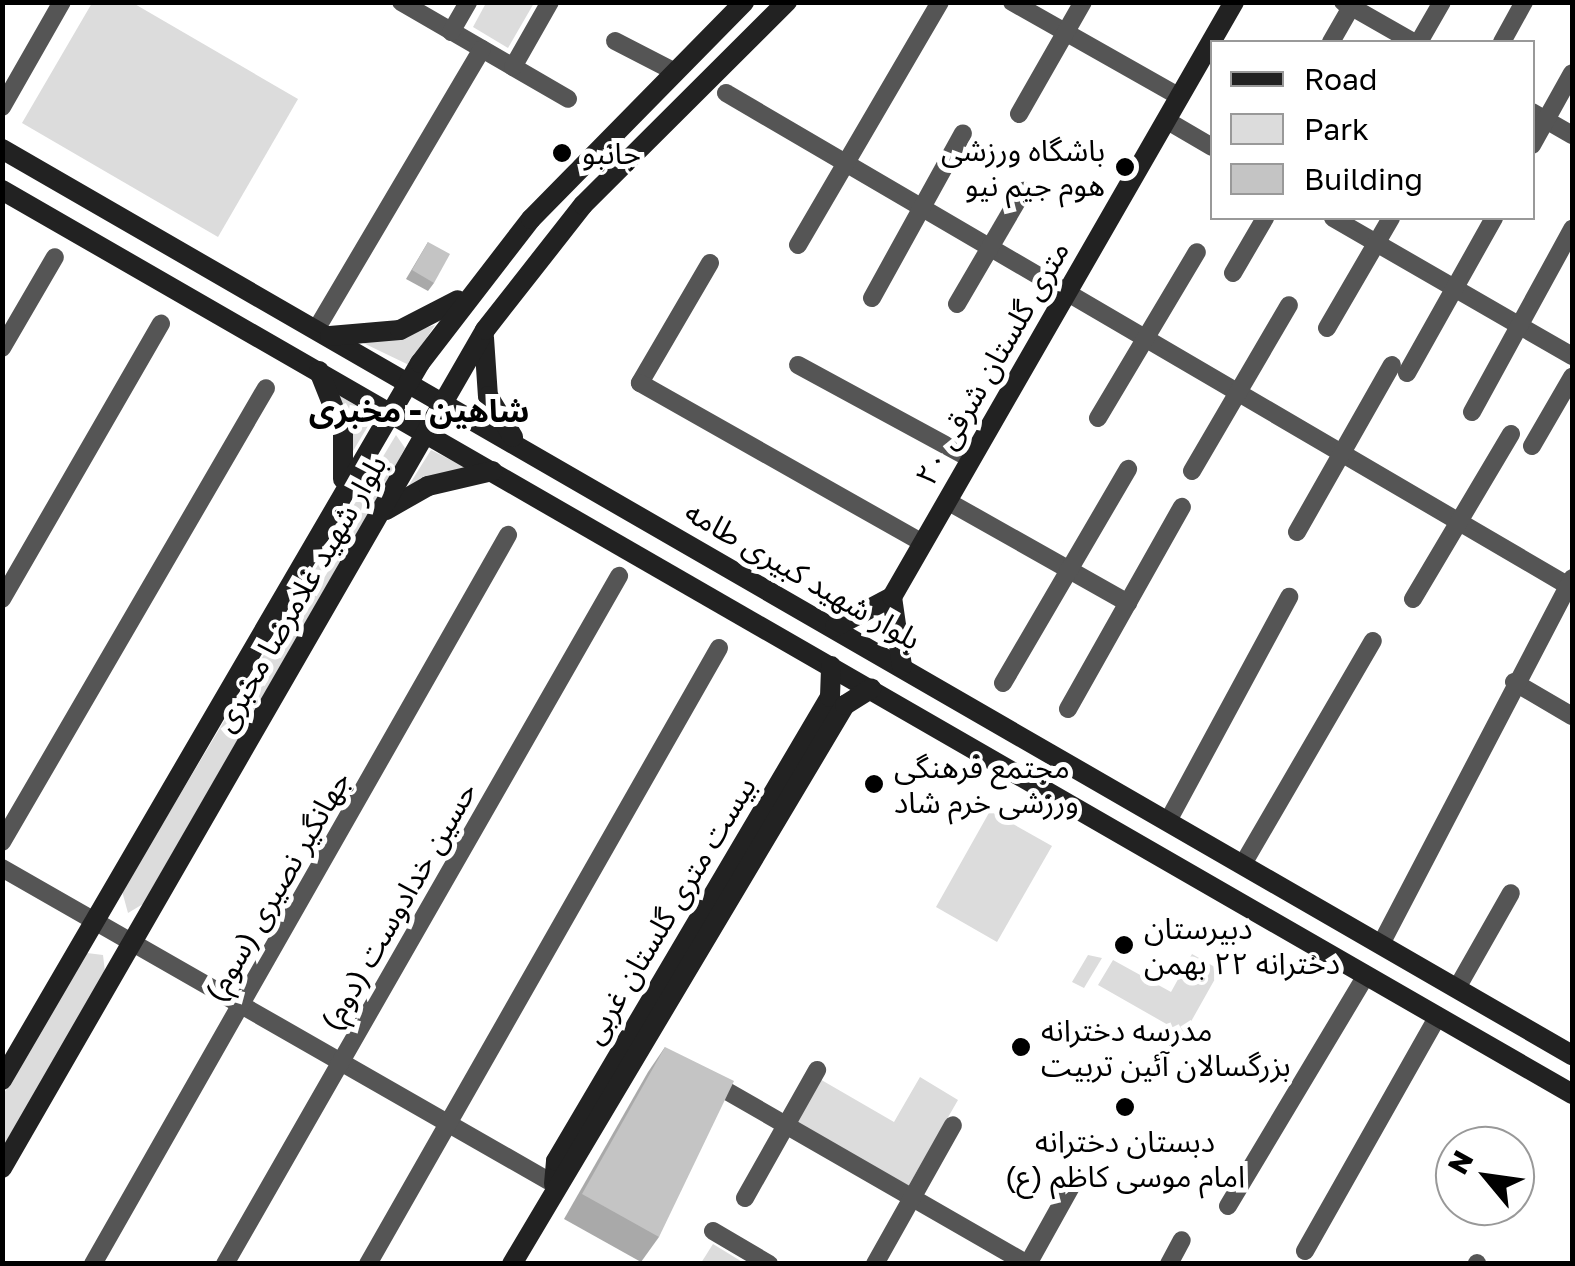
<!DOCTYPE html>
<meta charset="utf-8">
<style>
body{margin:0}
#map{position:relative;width:1575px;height:1266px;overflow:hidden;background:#fff;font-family:"Golos Text","Noto Sans Arabic",sans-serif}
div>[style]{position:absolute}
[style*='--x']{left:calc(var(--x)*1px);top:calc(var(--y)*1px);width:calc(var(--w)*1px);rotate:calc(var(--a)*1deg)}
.green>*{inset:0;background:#dcdcdc}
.street>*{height:18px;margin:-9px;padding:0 9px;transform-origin:9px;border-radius:9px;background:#555}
.secondary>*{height:20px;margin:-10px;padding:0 10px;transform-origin:10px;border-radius:10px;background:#222}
.wall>*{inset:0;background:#a9a9a9}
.building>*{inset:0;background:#c4c4c4}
.dots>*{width:28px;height:28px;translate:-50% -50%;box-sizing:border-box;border:5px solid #fff;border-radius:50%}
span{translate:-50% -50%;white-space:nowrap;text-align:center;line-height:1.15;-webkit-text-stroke:10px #fff;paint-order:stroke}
.poi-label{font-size:30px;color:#000}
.right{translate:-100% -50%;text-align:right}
.left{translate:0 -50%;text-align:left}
.street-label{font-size:30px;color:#000}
.neighbourhood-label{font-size:32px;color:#000;font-weight:700}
.frame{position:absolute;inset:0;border:5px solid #000;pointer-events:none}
.legend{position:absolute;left:1210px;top:40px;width:325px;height:180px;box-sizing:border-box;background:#fff;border:2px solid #999;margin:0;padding:12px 18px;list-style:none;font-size:30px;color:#000}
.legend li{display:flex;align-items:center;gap:20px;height:50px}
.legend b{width:50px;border:2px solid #999}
.north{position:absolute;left:1435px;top:1126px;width:100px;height:100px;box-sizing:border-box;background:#fff;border:2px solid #999;border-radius:50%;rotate:299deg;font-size:28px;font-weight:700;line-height:40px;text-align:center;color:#000}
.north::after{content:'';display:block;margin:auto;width:35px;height:45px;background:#000;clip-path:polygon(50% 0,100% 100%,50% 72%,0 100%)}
</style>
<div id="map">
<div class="green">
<i style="clip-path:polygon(92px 3px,133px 3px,298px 99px,218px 237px,22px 123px)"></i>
<i style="clip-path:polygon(486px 3px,534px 3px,508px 48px,473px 27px)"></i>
<i style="clip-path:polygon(435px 325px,409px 365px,357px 340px,395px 337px)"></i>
<i style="clip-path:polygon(333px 392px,374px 416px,350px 456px)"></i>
<i style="clip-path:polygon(396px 435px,405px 448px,395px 467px,143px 904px,128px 913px,122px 891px)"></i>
<i style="clip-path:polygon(431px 450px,473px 471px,404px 493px)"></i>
<i style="clip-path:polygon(990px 811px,1052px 846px,997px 942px,936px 907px)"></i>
<i style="clip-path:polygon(87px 953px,103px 955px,105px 972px,3px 1149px,3px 1095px)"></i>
<i style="clip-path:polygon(1192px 954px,1220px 970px,1184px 1034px,1098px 985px,1113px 960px,1171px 992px)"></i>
<i style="clip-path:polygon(1088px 955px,1102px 958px,1084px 988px,1072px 982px)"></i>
<i style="clip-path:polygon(920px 1077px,958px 1100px,906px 1190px,792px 1124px,818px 1078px,894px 1122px)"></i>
<i style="clip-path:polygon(713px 1244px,744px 1263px,701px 1263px)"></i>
</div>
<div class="street">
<i style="--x:401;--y:2;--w:193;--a:30.1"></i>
<i style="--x:1012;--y:2;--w:193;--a:29.5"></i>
<i style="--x:1343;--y:2;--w:81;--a:29.7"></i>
<i style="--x:451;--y:32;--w:34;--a:-60"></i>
<i style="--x:615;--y:41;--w:65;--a:27.3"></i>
<i style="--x:1331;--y:42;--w:46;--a:-60.1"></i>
<i style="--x:1419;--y:42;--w:46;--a:-60.1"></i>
<i style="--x:1502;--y:42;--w:46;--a:-61.2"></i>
<i style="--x:513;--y:67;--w:75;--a:-60.4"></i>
<i style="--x:726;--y:93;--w:980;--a:30.33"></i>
<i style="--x:2;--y:107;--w:121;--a:-60.3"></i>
<i style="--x:1532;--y:112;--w:46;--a:29.9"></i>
<i style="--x:1019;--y:114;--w:129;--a:-60.3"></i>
<i style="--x:1166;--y:120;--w:53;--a:30.4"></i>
<i style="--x:1532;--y:145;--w:82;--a:-60.9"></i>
<i style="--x:1333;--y:218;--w:276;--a:30"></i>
<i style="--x:798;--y:245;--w:281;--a:-59.7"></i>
<i style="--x:710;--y:263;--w:139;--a:120.3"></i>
<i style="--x:640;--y:383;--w:325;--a:29.5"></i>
<i style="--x:1233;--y:273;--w:64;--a:-59.8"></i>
<i style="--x:872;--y:298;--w:188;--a:-61.1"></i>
<i style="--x:957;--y:304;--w:131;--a:-59.7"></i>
<i style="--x:317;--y:328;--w:324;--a:-59.4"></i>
<i style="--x:1327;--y:328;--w:127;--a:-59.8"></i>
<i style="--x:2;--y:348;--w:105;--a:-59.8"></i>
<i style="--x:798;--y:365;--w:197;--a:28.5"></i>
<i style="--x:1407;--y:373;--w:178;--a:-60.7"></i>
<i style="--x:1472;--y:412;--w:209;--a:-61.3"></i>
<i style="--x:1098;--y:418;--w:193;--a:-59.2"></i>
<i style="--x:1532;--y:446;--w:80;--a:-59.9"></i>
<i style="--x:1192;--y:471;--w:192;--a:-59.7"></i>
<i style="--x:947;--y:501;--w:208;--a:29.4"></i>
<i style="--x:1297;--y:532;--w:192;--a:-60.4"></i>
<i style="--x:2;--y:599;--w:318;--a:-60"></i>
<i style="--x:1413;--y:599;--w:192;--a:-59.3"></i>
<i style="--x:1514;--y:682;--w:67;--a:30.4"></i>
<i style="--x:1003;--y:683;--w:248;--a:-59.7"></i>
<i style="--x:1068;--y:709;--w:232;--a:-60.6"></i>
<i style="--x:1168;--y:821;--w:255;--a:-61.6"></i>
<i style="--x:2;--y:842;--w:525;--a:-59.82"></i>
<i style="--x:1243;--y:864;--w:258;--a:-59.8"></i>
<i style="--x:2;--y:868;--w:636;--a:29.79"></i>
<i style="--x:1381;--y:944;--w:413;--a:-62.4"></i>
<i style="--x:1457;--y:988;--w:109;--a:-60.4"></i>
<i style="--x:711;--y:1082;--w:366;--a:29.9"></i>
<i style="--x:745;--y:1198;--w:147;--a:-60.6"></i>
<i style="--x:1228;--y:1206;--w:269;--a:-59.1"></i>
<i style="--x:713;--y:1231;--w:65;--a:30.5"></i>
<i style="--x:1305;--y:1251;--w:270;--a:-60.5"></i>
<i style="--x:93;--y:1264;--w:839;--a:-60.35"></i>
<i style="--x:225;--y:1264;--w:793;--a:-60.2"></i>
<i style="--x:368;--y:1264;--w:709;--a:-60.33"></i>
<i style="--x:875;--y:1264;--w:159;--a:-60.7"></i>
<i style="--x:1028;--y:1264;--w:90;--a:-60.9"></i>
<i style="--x:1169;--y:1264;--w:27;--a:-62"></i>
<i style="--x:1477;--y:1264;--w:1;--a:-90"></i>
</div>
<div class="secondary">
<i style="--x:2;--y:149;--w:1813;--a:29.99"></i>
<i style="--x:2;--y:190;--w:1812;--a:29.93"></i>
<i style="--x:330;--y:336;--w:70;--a:-4.9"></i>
<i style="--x:400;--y:330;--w:65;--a:-27.3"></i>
<i style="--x:484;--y:338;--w:58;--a:86.1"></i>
<i style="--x:488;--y:396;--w:48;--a:58.6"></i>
<i style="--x:319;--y:371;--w:65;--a:68.2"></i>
<i style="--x:343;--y:431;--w:48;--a:90"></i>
<i style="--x:386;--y:510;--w:48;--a:-29.7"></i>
<i style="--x:428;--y:486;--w:66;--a:-13.2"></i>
<i style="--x:892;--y:597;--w:70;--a:81.8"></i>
<i style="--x:835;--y:627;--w:64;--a:-27.8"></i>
<i style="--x:892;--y:597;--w:686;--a:-60.11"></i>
<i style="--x:2;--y:1080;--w:830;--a:-59.76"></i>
<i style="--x:420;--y:363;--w:182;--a:-52.4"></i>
<i style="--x:531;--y:219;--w:304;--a:-45.5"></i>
<i style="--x:2;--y:1168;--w:967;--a:-60.04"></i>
<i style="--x:485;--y:330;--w:159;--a:-51.9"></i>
<i style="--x:583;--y:205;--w:288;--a:-44.9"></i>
<i style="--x:554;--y:1184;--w:23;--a:-85"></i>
<i style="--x:556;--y:1161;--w:539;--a:-59.44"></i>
<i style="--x:830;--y:697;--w:31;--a:-88"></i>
<i style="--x:512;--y:1264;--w:651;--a:-59.22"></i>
<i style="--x:845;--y:705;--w:31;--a:-32"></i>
</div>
<div class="wall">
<i style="clip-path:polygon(428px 242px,434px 283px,428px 291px,406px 279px)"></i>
<i style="clip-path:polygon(665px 1047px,659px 1237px,641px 1262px,564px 1219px,648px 1072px)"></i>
</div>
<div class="building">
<i style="clip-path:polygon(428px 242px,450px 254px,434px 283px,412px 270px)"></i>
<i style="clip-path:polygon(665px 1047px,734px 1081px,659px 1237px,582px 1194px)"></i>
</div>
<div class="dots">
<i style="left:562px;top:153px;background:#000"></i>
<i style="left:1125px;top:167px;background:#000"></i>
<i style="left:874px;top:784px;background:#000"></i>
<i style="left:1124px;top:945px;background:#000"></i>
<i style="left:1021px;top:1047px;background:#000"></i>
<i style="left:1125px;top:1107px;background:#000"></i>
</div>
<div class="poi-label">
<span class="right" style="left:1105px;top:167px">باشگاه ورزشی<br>هوم جیم نیو</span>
<span class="left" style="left:582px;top:153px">جانبو</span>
<span class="left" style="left:894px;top:784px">مجتمع فرهنگی<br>ورزشی خرم شاد</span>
<span class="left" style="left:1144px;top:945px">دبیرستان<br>دخترانه ۲۲ بهمن</span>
<span class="left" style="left:1041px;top:1047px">مدرسه دخترانه<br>بزرگسالان آئین تربیت</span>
<span style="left:1125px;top:1158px">دبستان دخترانه<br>امام موسی کاظم (ع)</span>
</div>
<div class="street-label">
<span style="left:992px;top:363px;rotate:-60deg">۲۰ متری گلستان شرقی</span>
<span style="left:803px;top:575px;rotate:30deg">بلوار شهید کبیری طامه</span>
<span style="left:300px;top:593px;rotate:-60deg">بلوار شهید غلامرضا مخبری</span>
<span style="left:277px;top:886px;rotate:-60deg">جهانگیر نصیری (سوم)</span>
<span style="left:398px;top:906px;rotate:-60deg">حسین خدادوست (دوم)</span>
<span style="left:669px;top:910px;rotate:-59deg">بیست متری گلستان غربی</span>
</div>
<div class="neighbourhood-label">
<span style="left:419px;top:410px">شاهین - مخبری</span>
</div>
<div class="frame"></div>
<ul class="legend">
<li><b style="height:12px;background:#222"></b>Road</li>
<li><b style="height:28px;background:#dcdcdc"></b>Park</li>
<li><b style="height:28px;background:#c4c4c4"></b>Building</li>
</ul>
<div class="north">N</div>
</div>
